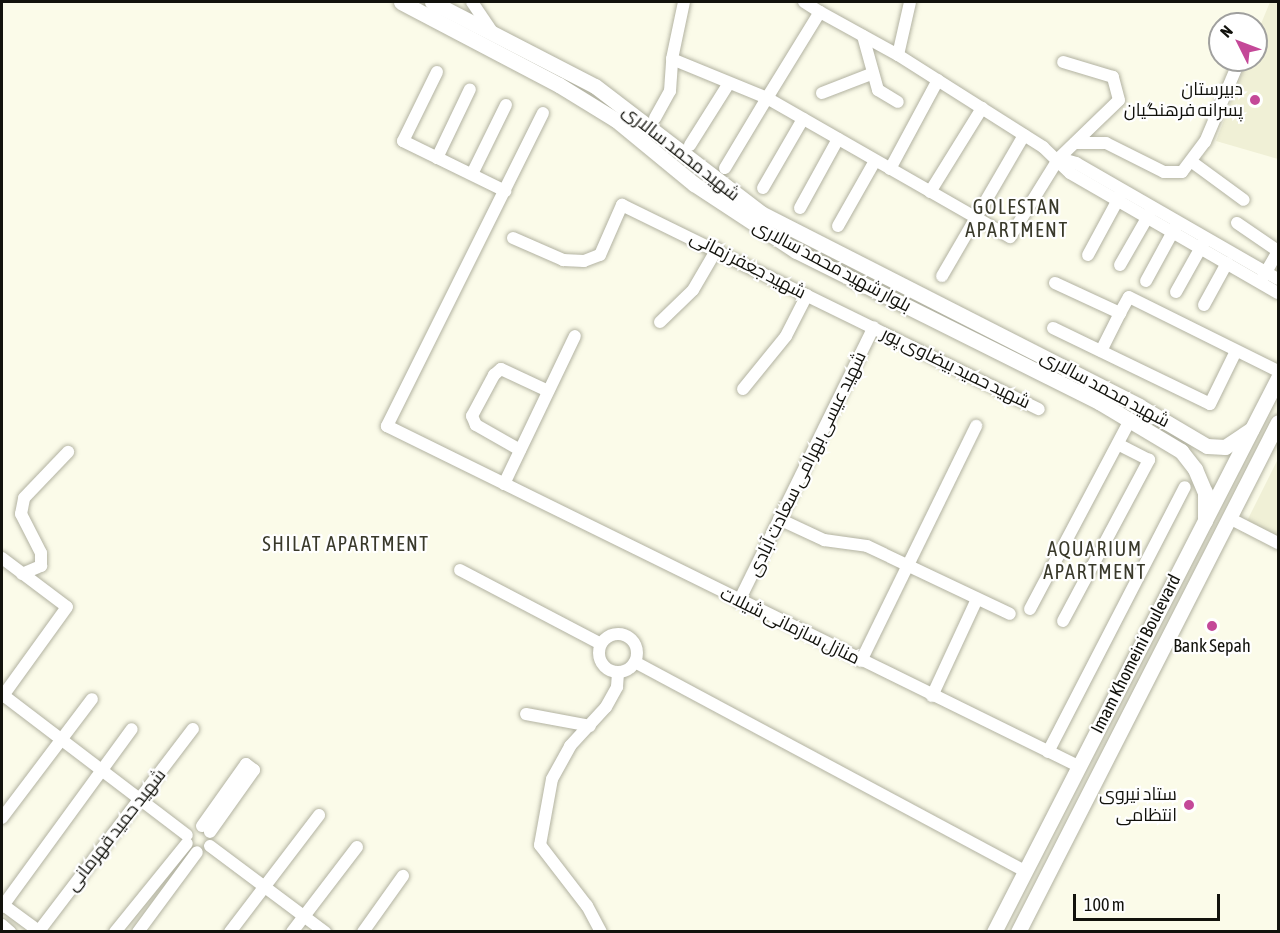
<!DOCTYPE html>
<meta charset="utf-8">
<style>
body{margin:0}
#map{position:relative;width:1280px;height:933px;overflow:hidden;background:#fbfbe9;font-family:"Asap Condensed",Cairo,sans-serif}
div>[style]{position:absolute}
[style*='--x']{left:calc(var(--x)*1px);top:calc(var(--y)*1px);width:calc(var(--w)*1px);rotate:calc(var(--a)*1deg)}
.built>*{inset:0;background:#f0f0d6}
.roads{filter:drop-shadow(0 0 2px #b2b2a1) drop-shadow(0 0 2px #b2b2a1)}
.minor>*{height:12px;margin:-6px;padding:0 6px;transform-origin:6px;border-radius:6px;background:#fff}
.minor>.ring{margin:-6px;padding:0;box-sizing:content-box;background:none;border:12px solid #fff;border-radius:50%}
.major>*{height:15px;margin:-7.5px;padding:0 7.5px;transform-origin:7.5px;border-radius:7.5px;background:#fff}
.dots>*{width:16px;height:16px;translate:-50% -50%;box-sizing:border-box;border:3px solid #fff;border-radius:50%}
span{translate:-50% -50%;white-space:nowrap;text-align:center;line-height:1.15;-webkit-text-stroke:4.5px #fff;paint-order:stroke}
.poi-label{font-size:18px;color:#12120c}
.right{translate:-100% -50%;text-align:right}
.street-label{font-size:18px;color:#12120c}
.neighbourhood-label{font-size:20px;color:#39392a;letter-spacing:1.5px}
.frame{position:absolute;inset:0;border:3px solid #12120c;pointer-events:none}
.north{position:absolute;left:1208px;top:12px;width:60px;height:60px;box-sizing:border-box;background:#fff;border:2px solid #a0a09e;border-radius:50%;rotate:312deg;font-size:16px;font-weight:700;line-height:24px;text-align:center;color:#12120c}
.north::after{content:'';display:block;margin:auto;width:21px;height:27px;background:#c44898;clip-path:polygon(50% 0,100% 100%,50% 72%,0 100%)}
.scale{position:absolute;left:1073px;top:894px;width:147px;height:27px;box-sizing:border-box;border:3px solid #12120c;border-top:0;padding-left:8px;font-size:18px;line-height:21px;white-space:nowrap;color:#12120c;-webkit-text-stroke:4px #fff;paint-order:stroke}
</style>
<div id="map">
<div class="built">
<i style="clip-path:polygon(1270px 2px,1278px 2px,1278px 159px,1216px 141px,1247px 60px,1256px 60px,1256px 36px)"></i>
<i style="clip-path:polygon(1278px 459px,1278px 540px,1246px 523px)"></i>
</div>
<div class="roads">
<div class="minor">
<i style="--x:472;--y:2;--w:34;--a:56"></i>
<i style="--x:684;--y:2;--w:58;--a:101.9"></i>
<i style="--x:672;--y:59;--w:103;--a:22.3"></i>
<i style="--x:767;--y:98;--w:101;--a:-58.4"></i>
<i style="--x:820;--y:12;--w:89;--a:28.9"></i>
<i style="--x:898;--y:55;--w:172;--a:32.4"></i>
<i style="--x:1043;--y:147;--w:37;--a:44"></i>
<i style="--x:1070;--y:173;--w:240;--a:30"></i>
<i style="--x:804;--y:2;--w:19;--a:32"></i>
<i style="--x:863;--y:36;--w:56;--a:74.5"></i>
<i style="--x:878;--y:90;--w:23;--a:31"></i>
<i style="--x:898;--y:55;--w:54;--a:-77.2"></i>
<i style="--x:437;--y:72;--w:77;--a:116.2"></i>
<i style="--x:403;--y:141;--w:114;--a:26.1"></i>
<i style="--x:822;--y:93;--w:53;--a:-21.2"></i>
<i style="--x:543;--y:113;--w:350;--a:116.5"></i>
<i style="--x:387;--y:426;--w:770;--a:26.2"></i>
<i style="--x:655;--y:118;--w:31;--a:-61"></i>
<i style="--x:670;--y:91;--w:32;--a:-86"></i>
<i style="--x:1075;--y:143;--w:31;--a:0"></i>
<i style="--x:1106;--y:143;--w:65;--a:26.6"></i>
<i style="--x:1164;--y:172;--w:18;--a:0"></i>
<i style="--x:1182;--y:172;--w:38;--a:-53"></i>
<i style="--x:1205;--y:142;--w:85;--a:-67.1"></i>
<i style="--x:690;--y:145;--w:73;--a:-57.8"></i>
<i style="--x:437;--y:158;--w:76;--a:-64.4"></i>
<i style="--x:1059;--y:158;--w:18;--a:16"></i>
<i style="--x:1076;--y:163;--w:233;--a:29.9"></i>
<i style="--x:1192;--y:162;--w:64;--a:36.2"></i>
<i style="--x:725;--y:168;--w:82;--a:-59"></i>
<i style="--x:767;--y:98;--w:280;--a:29.8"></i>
<i style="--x:1010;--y:237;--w:93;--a:-58.2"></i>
<i style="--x:1059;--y:158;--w:83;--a:-44"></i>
<i style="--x:1119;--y:100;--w:24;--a:-105"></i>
<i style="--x:1113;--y:77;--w:52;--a:-163.3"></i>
<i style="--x:890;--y:169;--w:101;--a:-61.7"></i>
<i style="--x:472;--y:174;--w:77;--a:-63.8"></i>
<i style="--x:763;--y:188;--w:80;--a:-59.9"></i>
<i style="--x:930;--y:192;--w:99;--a:-58.2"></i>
<i style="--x:800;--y:208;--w:79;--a:-61.2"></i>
<i style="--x:1237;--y:223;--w:50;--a:34.3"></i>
<i style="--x:838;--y:226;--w:75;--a:-60.4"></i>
<i style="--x:513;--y:238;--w:55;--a:23.7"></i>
<i style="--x:563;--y:260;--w:21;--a:3"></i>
<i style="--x:584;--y:261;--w:17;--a:-21"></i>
<i style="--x:600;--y:255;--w:55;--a:-66.3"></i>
<i style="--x:622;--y:205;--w:464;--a:26.1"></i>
<i style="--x:1088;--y:255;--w:69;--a:-61.6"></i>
<i style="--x:1120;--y:265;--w:62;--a:-60.1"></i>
<i style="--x:942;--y:276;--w:163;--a:-59.8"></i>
<i style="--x:1262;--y:279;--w:32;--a:-60"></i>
<i style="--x:1146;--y:281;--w:63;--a:-61.4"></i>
<i style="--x:1055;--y:283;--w:72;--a:24.8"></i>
<i style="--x:1120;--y:313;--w:18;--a:-61"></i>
<i style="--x:1129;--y:297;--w:166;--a:26.4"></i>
<i style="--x:1176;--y:292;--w:57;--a:-60.8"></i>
<i style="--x:1204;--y:305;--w:48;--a:-61.3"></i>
<i style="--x:660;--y:322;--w:46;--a:-44.1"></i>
<i style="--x:693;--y:290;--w:48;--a:-59.7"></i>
<i style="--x:1053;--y:328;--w:174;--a:25.8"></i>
<i style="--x:1210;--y:404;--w:59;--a:-63.9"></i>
<i style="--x:1101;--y:351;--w:42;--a:-63.4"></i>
<i style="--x:743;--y:389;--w:68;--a:-50.9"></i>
<i style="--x:786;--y:336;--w:46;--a:-62.9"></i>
<i style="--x:520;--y:450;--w:51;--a:-150.4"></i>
<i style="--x:476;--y:425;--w:10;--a:-114"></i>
<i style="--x:472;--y:416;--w:47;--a:-61.8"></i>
<i style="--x:494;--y:375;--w:9;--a:-41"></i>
<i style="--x:501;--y:369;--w:52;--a:25.1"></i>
<i style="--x:504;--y:484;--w:164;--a:-64.4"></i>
<i style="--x:779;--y:519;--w:50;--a:25"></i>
<i style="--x:824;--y:540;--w:43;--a:7.9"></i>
<i style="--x:867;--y:546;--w:158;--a:25.4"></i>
<i style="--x:1231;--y:519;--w:53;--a:27.1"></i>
<i style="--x:2;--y:558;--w:81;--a:37"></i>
<i style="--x:67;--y:607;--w:111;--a:125.8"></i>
<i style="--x:460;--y:570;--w:159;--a:27.7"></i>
<i style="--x:22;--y:574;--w:21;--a:-23"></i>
<i style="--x:41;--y:566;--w:13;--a:-90"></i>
<i style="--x:41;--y:553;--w:44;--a:-117.1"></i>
<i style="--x:21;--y:514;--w:16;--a:-79"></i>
<i style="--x:24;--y:498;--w:64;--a:-46.3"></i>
<i style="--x:739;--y:601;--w:305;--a:-63.8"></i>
<i style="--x:1030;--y:609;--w:214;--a:-62.1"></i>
<i style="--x:1063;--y:621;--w:183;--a:-61.9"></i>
<i style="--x:1149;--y:460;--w:35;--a:-153"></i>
<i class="ring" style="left:599px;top:634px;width:26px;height:26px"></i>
<i style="--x:861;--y:661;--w:262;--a:-63.9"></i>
<i style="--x:635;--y:662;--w:442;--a:28.2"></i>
<i style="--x:3;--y:695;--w:231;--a:37.3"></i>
<i style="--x:932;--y:696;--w:107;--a:-65.1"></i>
<i style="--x:526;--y:714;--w:65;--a:10.6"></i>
<i style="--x:1048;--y:752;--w:298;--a:-62.7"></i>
<i style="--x:2;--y:818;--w:149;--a:-52.9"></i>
<i style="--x:202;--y:826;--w:76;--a:-54.6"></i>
<i style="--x:246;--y:764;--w:10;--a:37"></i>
<i style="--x:254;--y:770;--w:76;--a:125.4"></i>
<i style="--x:210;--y:846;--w:144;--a:36.8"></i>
<i style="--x:2;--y:904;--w:47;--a:36.4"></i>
<i style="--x:2;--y:907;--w:220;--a:-53.9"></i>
<i style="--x:2;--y:925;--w:11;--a:41"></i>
<i style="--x:39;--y:931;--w:254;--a:-52.7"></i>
<i style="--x:115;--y:932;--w:114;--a:-51"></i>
<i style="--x:138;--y:932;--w:99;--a:-53.6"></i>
<i style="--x:230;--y:932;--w:147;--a:-52.7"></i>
<i style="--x:292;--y:932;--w:107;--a:-52.6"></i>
<i style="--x:363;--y:932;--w:69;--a:-54.5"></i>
<i style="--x:601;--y:932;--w:30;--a:-118"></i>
<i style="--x:587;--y:906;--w:77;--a:-127.6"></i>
<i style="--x:540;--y:845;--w:67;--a:-79.7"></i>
<i style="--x:552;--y:779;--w:38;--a:-61"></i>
<i style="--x:570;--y:746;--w:53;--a:-47.3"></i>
<i style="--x:606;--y:707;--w:23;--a:-61"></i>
<i style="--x:617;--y:687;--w:15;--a:-86"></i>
</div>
<div class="major">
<i style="--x:401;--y:2;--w:178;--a:27.7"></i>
<i style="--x:559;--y:85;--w:67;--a:31.6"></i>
<i style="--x:616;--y:120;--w:101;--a:39.4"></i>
<i style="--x:694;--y:184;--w:122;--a:33.3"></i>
<i style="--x:796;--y:251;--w:339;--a:26.5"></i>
<i style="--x:1099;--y:402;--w:96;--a:30.9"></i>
<i style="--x:1181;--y:451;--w:23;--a:52"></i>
<i style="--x:1195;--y:469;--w:25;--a:67"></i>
<i style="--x:1205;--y:492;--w:29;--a:90"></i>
<i style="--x:432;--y:2;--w:183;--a:27.3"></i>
<i style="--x:595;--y:86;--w:209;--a:37.4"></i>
<i style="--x:761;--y:213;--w:424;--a:27"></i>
<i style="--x:1139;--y:406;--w:79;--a:30.5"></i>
<i style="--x:1207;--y:446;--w:18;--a:3"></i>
<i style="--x:1225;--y:447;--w:32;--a:-34"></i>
<i style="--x:994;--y:932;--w:623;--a:-62.86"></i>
<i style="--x:1018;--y:932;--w:572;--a:-62.99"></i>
</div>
</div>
<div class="dots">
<i style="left:1255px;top:100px;background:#c44898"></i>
<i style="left:1212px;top:626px;background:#c44898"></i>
<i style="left:1189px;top:805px;background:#c44898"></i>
</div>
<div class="poi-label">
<span class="right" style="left:1243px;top:100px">دبیرستان<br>پسرانه فرهنگیان</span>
<span style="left:1212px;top:646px">Bank Sepah</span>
<span class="right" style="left:1177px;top:805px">ستاد نیروی<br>انتظامی</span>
</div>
<div class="street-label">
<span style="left:681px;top:153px;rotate:38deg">شهید محمد سالاری</span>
<span style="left:748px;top:265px;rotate:27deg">شهید جعفر زمانی</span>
<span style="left:832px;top:266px;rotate:28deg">بلوار شهید محمد سالاری</span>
<span style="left:956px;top:368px;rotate:26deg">شهید حمید بیضاوی پور</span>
<span style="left:1105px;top:389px;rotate:28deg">شهید محمد سالاری</span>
<span style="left:807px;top:464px;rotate:-64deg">شهید عیسی بهرامی سعادت آبادی</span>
<span style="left:790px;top:626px;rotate:26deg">منازل سازمانی شیلات</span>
<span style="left:1136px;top:654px;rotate:-63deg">Imam Khomeini Boulevard</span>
<span style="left:116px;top:830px;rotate:-52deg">شهید حمید قهرمانی</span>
</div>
<div class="neighbourhood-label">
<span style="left:1017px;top:218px">GOLESTAN<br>APARTMENT</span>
<span style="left:346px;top:543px">SHILAT APARTMENT</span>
<span style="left:1095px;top:560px">AQUARIUM<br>APARTMENT</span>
</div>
<div class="frame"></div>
<div class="north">N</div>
<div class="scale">100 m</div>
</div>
